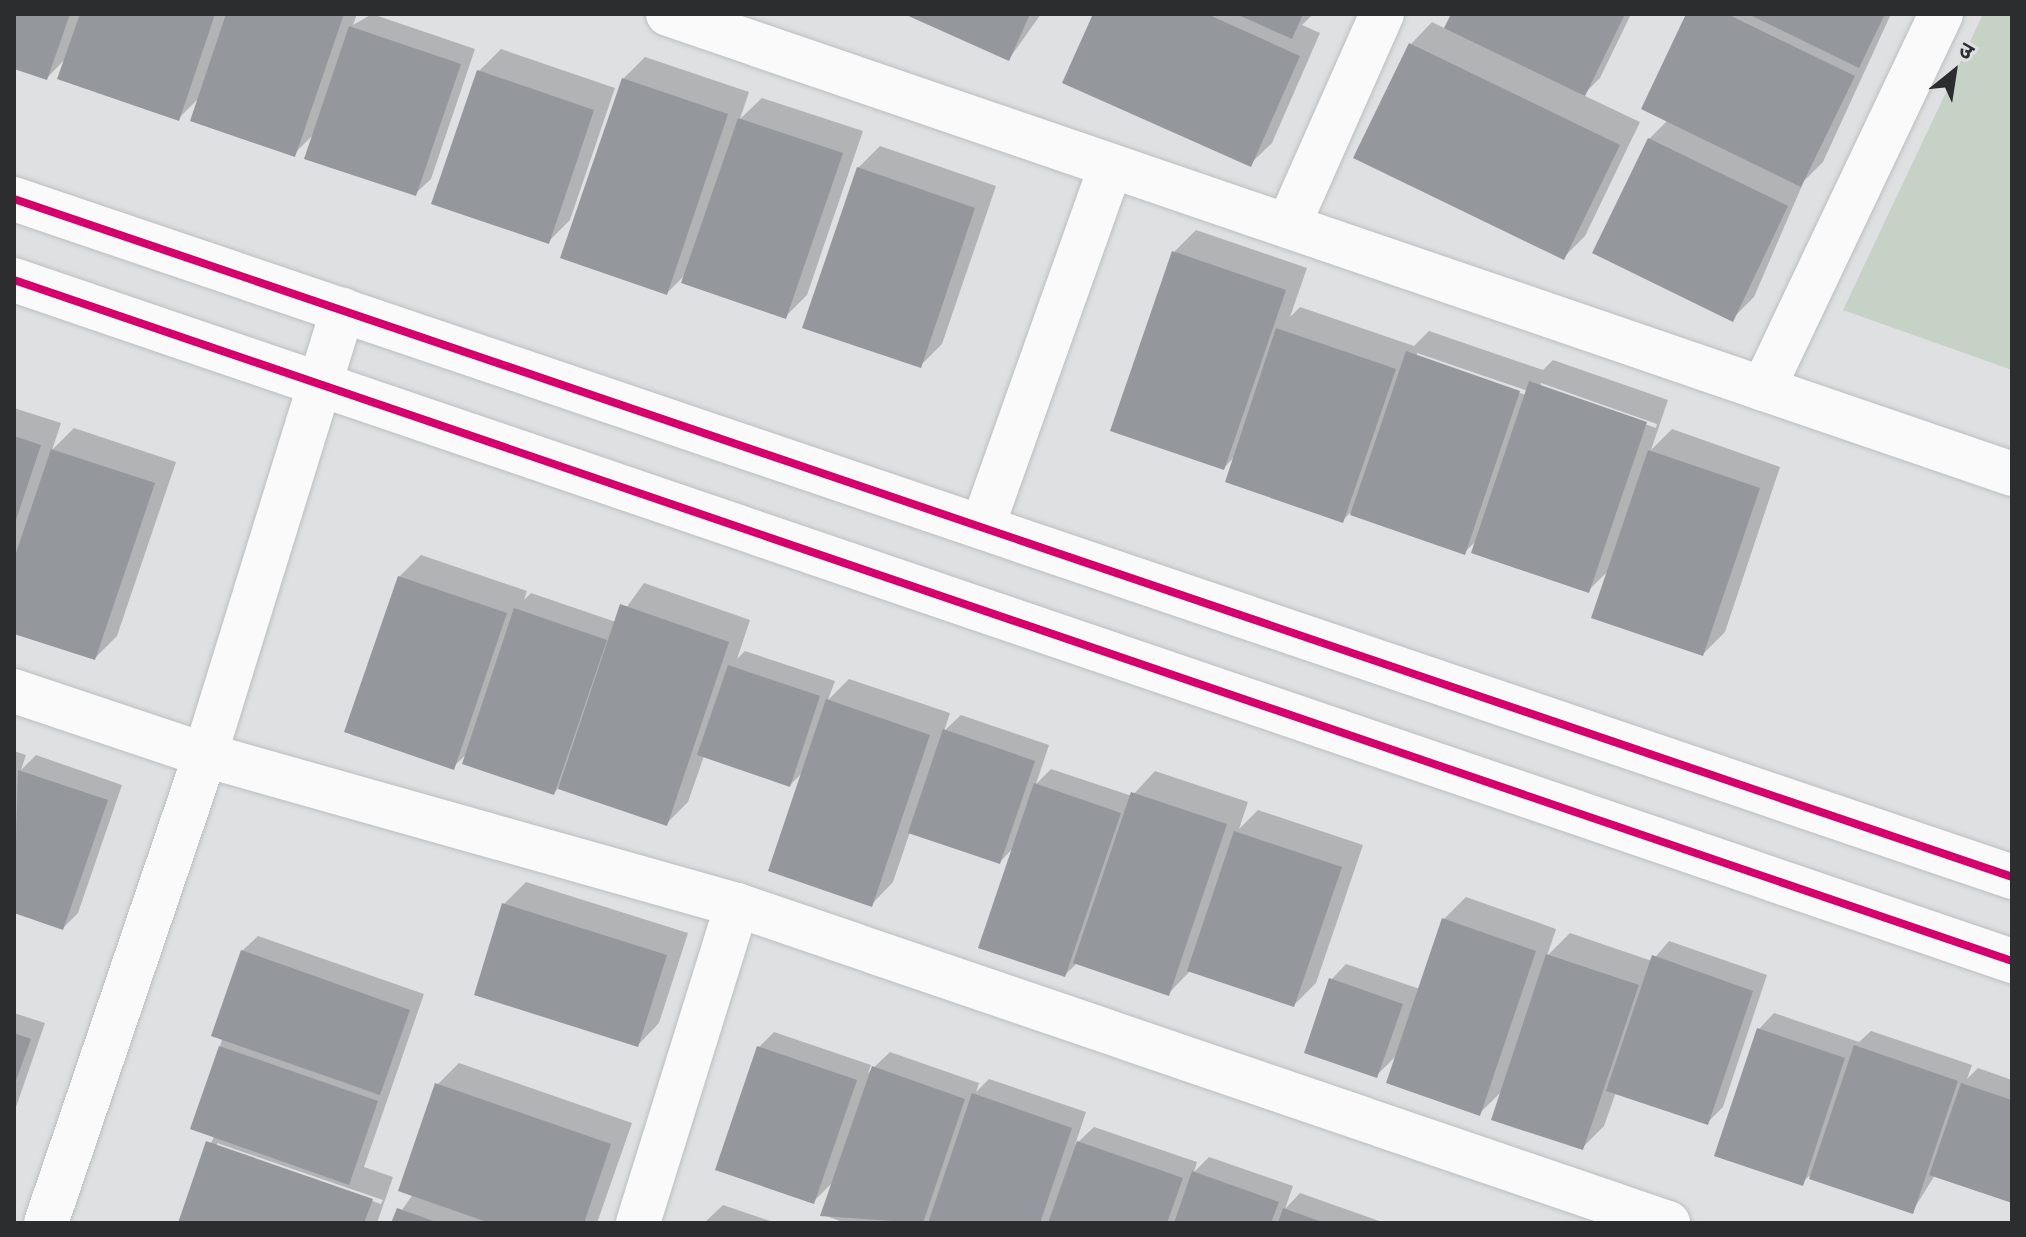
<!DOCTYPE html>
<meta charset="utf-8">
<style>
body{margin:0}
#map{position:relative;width:2026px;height:1237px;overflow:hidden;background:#dee0e2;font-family:Rubik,"Noto Sans Devanagari",sans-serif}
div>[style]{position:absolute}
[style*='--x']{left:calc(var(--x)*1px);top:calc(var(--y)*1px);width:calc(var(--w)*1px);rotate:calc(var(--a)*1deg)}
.green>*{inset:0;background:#c7d2c6}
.shadow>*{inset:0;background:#0003}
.building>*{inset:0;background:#94989d}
.roads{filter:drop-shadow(0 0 2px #bcbebf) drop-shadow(0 0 2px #bcbebf)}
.minor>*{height:44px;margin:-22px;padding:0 22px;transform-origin:22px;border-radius:22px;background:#fafafb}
.cycleway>*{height:8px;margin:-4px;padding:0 4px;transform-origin:4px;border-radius:4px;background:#d6006c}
span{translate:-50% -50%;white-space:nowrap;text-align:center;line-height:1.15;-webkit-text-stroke:8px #dddfe3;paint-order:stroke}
.frame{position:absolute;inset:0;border:16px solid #2c2d2f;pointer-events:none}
.north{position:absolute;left:1914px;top:32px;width:80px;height:80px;-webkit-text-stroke:6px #dddfe3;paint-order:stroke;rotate:30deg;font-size:22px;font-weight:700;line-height:32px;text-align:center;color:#2c2d2f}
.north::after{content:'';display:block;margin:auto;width:28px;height:36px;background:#2c2d2f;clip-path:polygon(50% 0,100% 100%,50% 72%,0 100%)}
</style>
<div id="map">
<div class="green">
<i style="clip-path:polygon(1983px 14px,2012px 14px,2012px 370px,1843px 310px)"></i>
</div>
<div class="shadow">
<i style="clip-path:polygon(14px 14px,357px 14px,353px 25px,372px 14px,475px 49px,431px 179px,415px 194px,315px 133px,294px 154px,200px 97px,178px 119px,66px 58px,47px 78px,14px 66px)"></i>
<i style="clip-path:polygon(909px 14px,1041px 14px,1009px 59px)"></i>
<i style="clip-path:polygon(1095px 14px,1313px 14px,1302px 25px,1320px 33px,1272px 143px,1250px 164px)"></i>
<i style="clip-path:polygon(1454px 14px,1631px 14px,1600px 78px,1583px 95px,1640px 122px,1585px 236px,1563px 258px,1411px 44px,1432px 22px,1446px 29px)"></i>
<i style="clip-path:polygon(1689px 14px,1891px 14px,1823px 162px,1804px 181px,1754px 297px,1732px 319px,1649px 139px,1668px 120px)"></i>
<i style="clip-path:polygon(501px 49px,615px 88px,570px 220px,548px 242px,479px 71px)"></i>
<i style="clip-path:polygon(645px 57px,749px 92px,740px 119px,762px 98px,863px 131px,807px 295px,785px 317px,687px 273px,667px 293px,623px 79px)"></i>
<i style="clip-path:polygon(880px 146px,996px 186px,942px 344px,920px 366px,858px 168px)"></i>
<i style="clip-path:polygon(evenodd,1196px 230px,1307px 268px,1290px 317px,1300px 307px,1414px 346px,1429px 331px,1543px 370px,1553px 360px,1668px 400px,1651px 450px,1672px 429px,1780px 467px,1725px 632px,1703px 654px,1610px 569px,1588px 591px,1478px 539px,1465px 552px,1350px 513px,1342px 521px,1235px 456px,1224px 468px,1113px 430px,1174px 252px,1196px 230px,1417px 353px,1531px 392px,1529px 396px,1417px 358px,1417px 353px,1196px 230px,1541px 383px,1657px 424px,1656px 428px,1541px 387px,1541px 383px)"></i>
<i style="clip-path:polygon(14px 408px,61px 423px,52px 450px,74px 428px,176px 462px,117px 636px,95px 658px,14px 631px)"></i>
<i style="clip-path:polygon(421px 555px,527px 591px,524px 600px,531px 593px,616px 622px,644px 583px,750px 620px,737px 659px,745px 651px,835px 681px,828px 700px,849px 679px,950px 713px,944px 731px,961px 715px,1049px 745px,1036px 784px,1051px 769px,1132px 796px,1155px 771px,1248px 802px,1239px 829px,1258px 810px,1363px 845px,1316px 983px,1294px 1005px,1191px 970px,1168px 994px,1077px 963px,1065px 975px,1014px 847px,1000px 862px,910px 832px,893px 882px,872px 904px,804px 771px,790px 785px,704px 756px,688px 802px,666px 824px,559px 787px,554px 793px,468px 753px,453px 767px,399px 577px)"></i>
<i style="clip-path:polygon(14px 751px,26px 755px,21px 770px,36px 755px,122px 785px,78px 913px,63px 928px,14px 911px)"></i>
<i style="clip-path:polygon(526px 882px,688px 933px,659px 1023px,638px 1045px,476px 994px,504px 904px)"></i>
<i style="clip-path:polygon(1466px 897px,1556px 929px,1547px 956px,1570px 933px,1652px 961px,1669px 941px,1767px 975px,1723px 1107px,1707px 1123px,1616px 1092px,1604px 1126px,1582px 1148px,1503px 1090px,1480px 1113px,1398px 1054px,1376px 1076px,1331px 980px,1346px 964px,1420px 989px,1444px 919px)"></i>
<i style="clip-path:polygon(evenodd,258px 936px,424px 994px,364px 1167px,393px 1177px,377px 1223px,180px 1223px,214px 1136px,220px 1047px,242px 951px,258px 936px,217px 1143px,383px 1200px,381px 1204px,217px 1147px,217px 1143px)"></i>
<i style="clip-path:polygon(14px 1013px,45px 1023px,14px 1113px)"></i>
<i style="clip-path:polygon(1774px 1013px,1859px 1042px,1871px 1031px,1972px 1065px,1967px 1079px,1978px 1068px,2012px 1080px,2012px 1201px,1935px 1175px,1912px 1212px,1809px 1176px,1802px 1183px,1759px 1029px)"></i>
<i style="clip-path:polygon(774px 1032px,871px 1065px,868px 1073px,890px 1052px,979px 1083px,976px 1092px,989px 1079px,1086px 1112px,1075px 1145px,1094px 1127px,1197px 1162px,1194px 1172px,1209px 1157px,1293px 1186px,1285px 1209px,1300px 1193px,1385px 1223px,846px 1223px,823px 1215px,834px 1181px,813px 1202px,759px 1047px)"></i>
<i style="clip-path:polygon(459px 1063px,632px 1123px,597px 1223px,393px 1223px,413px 1194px,437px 1085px)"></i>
<i style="clip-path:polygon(723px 1205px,776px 1223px,704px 1223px)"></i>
</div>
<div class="building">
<i style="clip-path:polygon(14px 14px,70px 14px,47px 80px,14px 69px)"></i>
<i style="clip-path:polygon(80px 14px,215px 14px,179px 121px,57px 79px)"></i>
<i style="clip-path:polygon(226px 14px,344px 14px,295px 157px,190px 121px)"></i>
<i style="clip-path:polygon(904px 14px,1030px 14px,1009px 61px)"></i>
<i style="clip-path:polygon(1093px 14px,1207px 14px,1300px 56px,1251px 167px,1062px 83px)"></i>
<i style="clip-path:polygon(1236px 14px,1303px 14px,1292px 39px)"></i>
<i style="clip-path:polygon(1451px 14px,1625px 14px,1585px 96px,1444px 28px)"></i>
<i style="clip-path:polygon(1686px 14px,1727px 14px,1855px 76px,1801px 187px,1641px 109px)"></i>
<i style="clip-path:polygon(1748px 14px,1885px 14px,1859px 68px)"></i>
<i style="clip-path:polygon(349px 26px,461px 64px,416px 196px,304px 159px)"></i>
<i style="clip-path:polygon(1409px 43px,1620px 145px,1564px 260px,1353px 158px)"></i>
<i style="clip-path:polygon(477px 70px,594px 110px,549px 244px,431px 204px)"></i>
<i style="clip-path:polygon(622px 78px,728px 114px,667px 295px,560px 258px)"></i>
<i style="clip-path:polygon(738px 118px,843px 153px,786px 319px,681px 283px)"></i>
<i style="clip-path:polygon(1648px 138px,1788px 206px,1733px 322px,1592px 253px)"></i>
<i style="clip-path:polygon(857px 167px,975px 208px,921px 368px,802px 328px)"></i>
<i style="clip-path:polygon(1172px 251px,1286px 290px,1224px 470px,1110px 431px)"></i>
<i style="clip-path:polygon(1276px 328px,1396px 369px,1343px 523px,1225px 482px)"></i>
<i style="clip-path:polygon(1406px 351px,1520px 391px,1465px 555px,1350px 515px)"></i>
<i style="clip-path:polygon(1529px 381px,1647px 422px,1589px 593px,1471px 553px)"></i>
<i style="clip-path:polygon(14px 436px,41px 445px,15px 523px,14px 523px)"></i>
<i style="clip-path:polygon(51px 449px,155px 483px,95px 660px,14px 634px,14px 559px)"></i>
<i style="clip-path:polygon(1648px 450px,1760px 488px,1703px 656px,1591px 618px)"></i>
<i style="clip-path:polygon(398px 576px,507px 613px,454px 770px,344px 732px)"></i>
<i style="clip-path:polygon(620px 604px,729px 642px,667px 826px,558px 789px)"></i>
<i style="clip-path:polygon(514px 608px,607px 640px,554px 795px,462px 764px)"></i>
<i style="clip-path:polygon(728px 665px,820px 696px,790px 787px,697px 755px)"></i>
<i style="clip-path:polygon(826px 699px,930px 735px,872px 907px,768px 871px)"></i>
<i style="clip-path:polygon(943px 729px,1035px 761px,1000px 864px,908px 833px)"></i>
<i style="clip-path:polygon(18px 770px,108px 800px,63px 930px,14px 913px)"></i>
<i style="clip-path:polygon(1034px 783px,1121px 813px,1065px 977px,978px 948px)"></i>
<i style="clip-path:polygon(1131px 792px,1227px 824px,1169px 996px,1073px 963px)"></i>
<i style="clip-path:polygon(1234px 831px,1342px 867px,1294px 1007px,1187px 971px)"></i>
<i style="clip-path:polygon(502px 903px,667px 955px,638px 1047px,474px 995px)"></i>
<i style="clip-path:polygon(1442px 918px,1536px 951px,1480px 1116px,1386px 1083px)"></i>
<i style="clip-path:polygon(241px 950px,410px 1010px,380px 1095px,211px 1036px)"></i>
<i style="clip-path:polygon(1546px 954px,1639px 985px,1583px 1150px,1491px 1120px)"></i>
<i style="clip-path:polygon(1652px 955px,1753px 991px,1708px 1125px,1606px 1091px)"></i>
<i style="clip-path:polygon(1329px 978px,1403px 1004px,1377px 1078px,1304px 1053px)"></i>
<i style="clip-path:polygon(1757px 1028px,1845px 1058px,1803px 1186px,1714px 1156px)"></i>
<i style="clip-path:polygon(14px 1033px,31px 1039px,14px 1086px)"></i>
<i style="clip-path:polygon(1854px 1045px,1958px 1081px,1913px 1214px,1809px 1179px)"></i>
<i style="clip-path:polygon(219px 1046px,378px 1101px,349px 1185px,190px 1129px)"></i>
<i style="clip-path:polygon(757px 1046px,857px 1080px,814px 1204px,715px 1170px)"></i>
<i style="clip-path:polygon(872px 1066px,965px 1099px,923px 1223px,820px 1216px)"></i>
<i style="clip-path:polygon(435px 1083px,611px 1144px,584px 1223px,490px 1223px,398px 1191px)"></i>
<i style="clip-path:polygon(1961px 1083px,2012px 1100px,2012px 1203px,1929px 1175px)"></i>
<i style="clip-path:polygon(972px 1093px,1072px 1128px,1040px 1223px,928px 1223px)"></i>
<i style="clip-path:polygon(206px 1141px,373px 1199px,364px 1223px,178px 1223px)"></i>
<i style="clip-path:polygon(1077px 1141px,1183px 1178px,1167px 1223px,1048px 1223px)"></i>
<i style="clip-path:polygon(1192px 1171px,1279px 1202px,1271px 1223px,1174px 1223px)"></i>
<i style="clip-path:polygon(397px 1208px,439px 1223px,391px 1223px)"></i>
<i style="clip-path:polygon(1283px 1208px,1325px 1223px,1278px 1223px)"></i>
</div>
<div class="roads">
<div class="minor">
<i style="--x:668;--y:14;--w:1421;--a:18.89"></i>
<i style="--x:14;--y:199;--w:2110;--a:18.74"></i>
<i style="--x:1288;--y:226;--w:232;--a:-66.1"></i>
<i style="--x:14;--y:280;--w:2111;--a:18.82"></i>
<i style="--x:1763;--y:389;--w:415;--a:-64.6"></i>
<i style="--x:983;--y:525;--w:381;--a:-70.4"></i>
<i style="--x:14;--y:691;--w:201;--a:18.5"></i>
<i style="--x:205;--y:755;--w:553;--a:15.75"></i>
<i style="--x:737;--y:905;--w:984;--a:18.86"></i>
<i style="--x:46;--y:1223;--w:494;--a:-71.2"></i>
<i style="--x:205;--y:755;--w:466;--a:-72.8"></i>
<i style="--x:638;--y:1223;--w:333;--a:-72.7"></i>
</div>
</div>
<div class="cycleway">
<i style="--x:14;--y:199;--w:2110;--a:18.74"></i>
<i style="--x:14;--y:280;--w:2111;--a:18.82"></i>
</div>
<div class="frame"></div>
<div class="north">उ</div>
</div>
